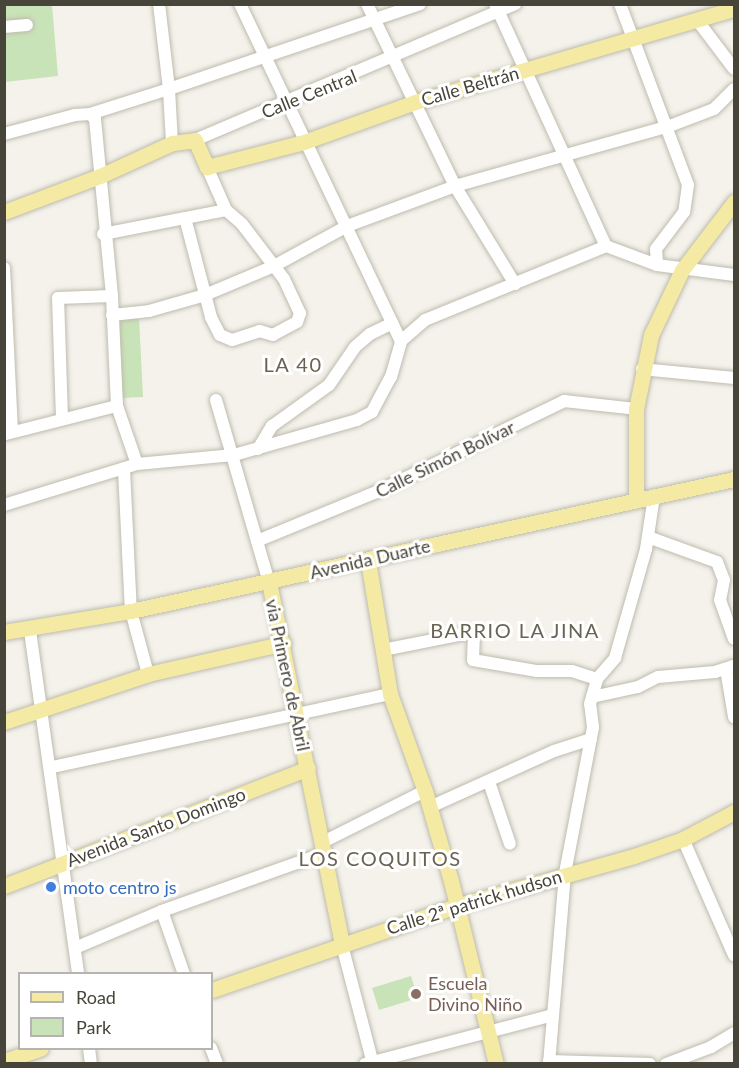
<!DOCTYPE html>
<meta charset="utf-8">
<style>
body{margin:0}
#map{position:relative;width:739px;height:1068px;overflow:hidden;background:#f4f2eb;font-family:Lato,sans-serif}
div>[style]{position:absolute}
[style*='--x']{left:calc(var(--x)*1px);top:calc(var(--y)*1px);width:calc(var(--w)*1px);rotate:calc(var(--a)*1deg)}
.green>*{inset:0;background:#c9e3b8}
.roads{filter:drop-shadow(0 0 2px #bebbae) drop-shadow(0 0 2px #bebbae)}
.minor>*{height:12px;margin:-6px;padding:0 6px;transform-origin:6px;border-radius:6px;background:#fff}
.major>*{height:15px;margin:-7.5px;padding:0 7.5px;transform-origin:7.5px;border-radius:7.5px;background:#f4eaa3}
.dots>*{width:16px;height:16px;translate:-50% -50%;box-sizing:border-box;border:3px solid #fff;border-radius:50%}
span{translate:-50% -50%;white-space:nowrap;text-align:center;line-height:1.15;-webkit-text-stroke:6px #fff;paint-order:stroke}
.street-label{font-size:18px;color:#474439}
.shop-label{font-size:18px;color:#366cbe}
.left{translate:0 -50%;text-align:left}
.education-label{font-size:18px;color:#785e54}
.neighbourhood-label{font-size:20px;color:#696352;letter-spacing:1.5px}
.frame{position:absolute;inset:0;border:6px solid #474439;pointer-events:none}
.legend{position:absolute;left:18px;top:972px;width:195px;height:78px;box-sizing:border-box;background:#fff;border:2px solid #b5b4b0;margin:0;padding:8px 10px;list-style:none;font-size:18px;color:#474439}
.legend li{display:flex;align-items:center;gap:12px;height:30px}
.legend b{width:30px;border:2px solid #b5b4b0}
</style>
<div id="map">
<div class="green">
<i style="clip-path:polygon(4px 5px,52px 5px,58px 76px,5px 82px)"></i>
<i style="clip-path:polygon(139px 317px,143px 397px,121px 398px,118px 318px)"></i>
<i style="clip-path:polygon(411px 976px,418px 998px,379px 1010px,372px 988px)"></i>
</div>
<div class="roads">
<div class="minor">
<i style="--x:240;--y:4;--w:373;--a:64.5"></i>
<i style="--x:367;--y:4;--w:202;--a:64.2"></i>
<i style="--x:455;--y:186;--w:115;--a:58.5"></i>
<i style="--x:495;--y:4;--w:266;--a:65.4"></i>
<i style="--x:620;--y:4;--w:193;--a:69.4"></i>
<i style="--x:688;--y:185;--w:27;--a:98"></i>
<i style="--x:684;--y:212;--w:46;--a:127.1"></i>
<i style="--x:656;--y:249;--w:16;--a:86"></i>
<i style="--x:697;--y:20;--w:61;--a:52.9"></i>
<i style="--x:4;--y:27;--w:23;--a:-5"></i>
<i style="--x:90;--y:114;--w:83;--a:-17.6"></i>
<i style="--x:169;--y:89;--w:86;--a:-96.7"></i>
<i style="--x:4;--y:134;--w:73;--a:-15"></i>
<i style="--x:75;--y:115;--w:15;--a:-4"></i>
<i style="--x:90;--y:114;--w:7;--a:45"></i>
<i style="--x:95;--y:119;--w:178;--a:84.5"></i>
<i style="--x:112;--y:296;--w:110;--a:87.4"></i>
<i style="--x:117;--y:406;--w:61;--a:71"></i>
<i style="--x:195;--y:140;--w:348;--a:-23"></i>
<i style="--x:172;--y:143;--w:54;--a:-93.2"></i>
<i style="--x:169;--y:89;--w:265;--a:-18.7"></i>
<i style="--x:207;--y:167;--w:47;--a:66.2"></i>
<i style="--x:103;--y:234;--w:125;--a:-11"></i>
<i style="--x:226;--y:210;--w:21;--a:41"></i>
<i style="--x:242;--y:224;--w:69;--a:52.6"></i>
<i style="--x:284;--y:279;--w:38;--a:65"></i>
<i style="--x:300;--y:313;--w:9;--a:108"></i>
<i style="--x:297;--y:322;--w:27;--a:152"></i>
<i style="--x:273;--y:335;--w:14;--a:-163"></i>
<i style="--x:260;--y:331;--w:29;--a:162"></i>
<i style="--x:232;--y:340;--w:13;--a:-157"></i>
<i style="--x:220;--y:335;--w:20;--a:-117"></i>
<i style="--x:211;--y:317;--w:102;--a:-104.7"></i>
<i style="--x:4;--y:268;--w:164;--a:87.2"></i>
<i style="--x:112;--y:315;--w:37;--a:-6"></i>
<i style="--x:149;--y:311;--w:58;--a:-15.9"></i>
<i style="--x:205;--y:295;--w:75;--a:-22.8"></i>
<i style="--x:274;--y:266;--w:83;--a:-28.7"></i>
<i style="--x:347;--y:226;--w:115;--a:-20.3"></i>
<i style="--x:455;--y:186;--w:220;--a:-15.6"></i>
<i style="--x:667;--y:127;--w:50;--a:-21"></i>
<i style="--x:714;--y:109;--w:28;--a:-45"></i>
<i style="--x:642;--y:369;--w:92;--a:5.6"></i>
<i style="--x:216;--y:400;--w:190;--a:73.8"></i>
<i style="--x:62;--y:418;--w:120;--a:-91.9"></i>
<i style="--x:58;--y:298;--w:54;--a:-2.1"></i>
<i style="--x:6;--y:434;--w:114;--a:-14.2"></i>
<i style="--x:258;--y:449;--w:27;--a:-59"></i>
<i style="--x:272;--y:426;--w:70;--a:-35.7"></i>
<i style="--x:329;--y:385;--w:46;--a:-55.6"></i>
<i style="--x:355;--y:347;--w:20;--a:-41"></i>
<i style="--x:370;--y:334;--w:25;--a:-26"></i>
<i style="--x:124;--y:470;--w:141;--a:87.2"></i>
<i style="--x:131;--y:611;--w:65;--a:74.9"></i>
<i style="--x:4;--y:505;--w:139;--a:-17.1"></i>
<i style="--x:137;--y:464;--w:97;--a:-5.3"></i>
<i style="--x:234;--y:455;--w:128;--a:-15.9"></i>
<i style="--x:357;--y:420;--w:17;--a:-28"></i>
<i style="--x:372;--y:412;--w:40;--a:-62"></i>
<i style="--x:391;--y:377;--w:37;--a:-74"></i>
<i style="--x:401;--y:341;--w:32;--a:-41"></i>
<i style="--x:425;--y:320;--w:196;--a:-22.2"></i>
<i style="--x:606;--y:246;--w:54;--a:20.4"></i>
<i style="--x:657;--y:265;--w:78;--a:7.4"></i>
<i style="--x:648;--y:537;--w:73;--a:19.9"></i>
<i style="--x:717;--y:562;--w:19;--a:69"></i>
<i style="--x:724;--y:580;--w:20;--a:101"></i>
<i style="--x:720;--y:600;--w:41;--a:70.3"></i>
<i style="--x:257;--y:541;--w:132;--a:-22.3"></i>
<i style="--x:379;--y:491;--w:206;--a:-25.9"></i>
<i style="--x:564;--y:401;--w:72;--a:6.3"></i>
<i style="--x:30;--y:631;--w:346;--a:82"></i>
<i style="--x:383;--y:650;--w:93;--a:-11.2"></i>
<i style="--x:474;--y:632;--w:28;--a:92"></i>
<i style="--x:473;--y:660;--w:65;--a:9.8"></i>
<i style="--x:537;--y:671;--w:35;--a:0"></i>
<i style="--x:572;--y:671;--w:26;--a:18"></i>
<i style="--x:726;--y:669;--w:49;--a:80.5"></i>
<i style="--x:592;--y:697;--w:47;--a:-12.3"></i>
<i style="--x:638;--y:687;--w:22;--a:-27"></i>
<i style="--x:658;--y:677;--w:57;--a:-5"></i>
<i style="--x:715;--y:672;--w:20;--a:-18"></i>
<i style="--x:52;--y:767;--w:346;--a:-12.2"></i>
<i style="--x:489;--y:782;--w:65;--a:71.3"></i>
<i style="--x:430;--y:807;--w:136;--a:-24.3"></i>
<i style="--x:554;--y:751;--w:39;--a:-18"></i>
<i style="--x:683;--y:839;--w:127;--a:66.3"></i>
<i style="--x:323;--y:842;--w:114;--a:-26.6"></i>
<i style="--x:162;--y:911;--w:67;--a:70.8"></i>
<i style="--x:342;--y:945;--w:123;--a:75.4"></i>
<i style="--x:75;--y:948;--w:95;--a:-23"></i>
<i style="--x:162;--y:911;--w:173;--a:-19.6"></i>
<i style="--x:89;--y:1048;--w:16;--a:83"></i>
<i style="--x:211;--y:1048;--w:17;--a:69"></i>
<i style="--x:549;--y:1061;--w:101;--a:1.7"></i>
<i style="--x:365;--y:1064;--w:194;--a:-14.6"></i>
<i style="--x:549;--y:1064;--w:192;--a:-85.2"></i>
<i style="--x:565;--y:873;--w:149;--a:-79.1"></i>
<i style="--x:593;--y:727;--w:23;--a:-97"></i>
<i style="--x:590;--y:704;--w:26;--a:-74"></i>
<i style="--x:597;--y:679;--w:28;--a:-49"></i>
<i style="--x:615;--y:658;--w:113;--a:-74.1"></i>
<i style="--x:646;--y:549;--w:54;--a:-81.4"></i>
<i style="--x:666;--y:1064;--w:48;--a:-20.7"></i>
<i style="--x:711;--y:1047;--w:27;--a:-31"></i>
</div>
<div class="major">
<i style="--x:4;--y:212;--w:103;--a:-20.6"></i>
<i style="--x:100;--y:176;--w:79;--a:-24.6"></i>
<i style="--x:172;--y:143;--w:23;--a:-7"></i>
<i style="--x:195;--y:140;--w:30;--a:66"></i>
<i style="--x:207;--y:167;--w:100;--a:-14.5"></i>
<i style="--x:304;--y:142;--w:118;--a:-19.8"></i>
<i style="--x:415;--y:102;--w:332;--a:-16.3"></i>
<i style="--x:636;--y:500;--w:91;--a:-90"></i>
<i style="--x:636;--y:409;--w:76;--a:-78.5"></i>
<i style="--x:651;--y:335;--w:72;--a:-64.5"></i>
<i style="--x:682;--y:270;--w:86;--a:-52.6"></i>
<i style="--x:368;--y:561;--w:135;--a:80.6"></i>
<i style="--x:390;--y:694;--w:103;--a:70.2"></i>
<i style="--x:425;--y:791;--w:94;--a:73.9"></i>
<i style="--x:451;--y:881;--w:188;--a:76.2"></i>
<i style="--x:269;--y:582;--w:370;--a:78.6"></i>
<i style="--x:4;--y:632;--w:129;--a:-9.4"></i>
<i style="--x:131;--y:611;--w:617;--a:-12.35"></i>
<i style="--x:4;--y:722;--w:152;--a:-18.4"></i>
<i style="--x:148;--y:674;--w:139;--a:-12.8"></i>
<i style="--x:4;--y:886;--w:326;--a:-21.2"></i>
<i style="--x:212;--y:990;--w:258;--a:-19"></i>
<i style="--x:456;--y:906;--w:185;--a:-15.7"></i>
<i style="--x:634;--y:856;--w:52;--a:-19.1"></i>
<i style="--x:683;--y:839;--w:58;--a:-27.9"></i>
<i style="--x:4;--y:1061;--w:39;--a:-19"></i>
</div>
</div>
<div class="dots">
<i style="left:51px;top:887px;background:#3f7fe0"></i>
<i style="left:416px;top:994px;background:#8d6e63"></i>
</div>
<div class="street-label">
<span style="left:470px;top:86px;rotate:-16deg">Calle Beltrán</span>
<span style="left:309px;top:94px;rotate:-22deg">Calle Central</span>
<span style="left:445px;top:459px;rotate:-26deg">Calle Simón Bolívar</span>
<span style="left:370px;top:559px;rotate:-13deg">Avenida Duarte</span>
<span style="left:288px;top:675px;rotate:78deg">via Primero de Abril</span>
<span style="left:156px;top:827px;rotate:-21deg">Avenida Santo Domingo</span>
<span style="left:474px;top:902px;rotate:-17deg">Calle 2ª patrick hudson</span>
</div>
<div class="shop-label">
<span class="left" style="left:63px;top:887px">moto centro js</span>
</div>
<div class="education-label">
<span class="left" style="left:428px;top:994px">Escuela<br>Divino Niño</span>
</div>
<div class="neighbourhood-label">
<span style="left:293px;top:364px">LA 40</span>
<span style="left:515px;top:630px">BARRIO LA JINA</span>
<span style="left:380px;top:858px">LOS COQUITOS</span>
</div>
<div class="frame"></div>
<ul class="legend">
<li><b style="height:8px;background:#f4eaa3"></b>Road</li>
<li><b style="height:16px;background:#c9e3b8"></b>Park</li>
</ul>
</div>
